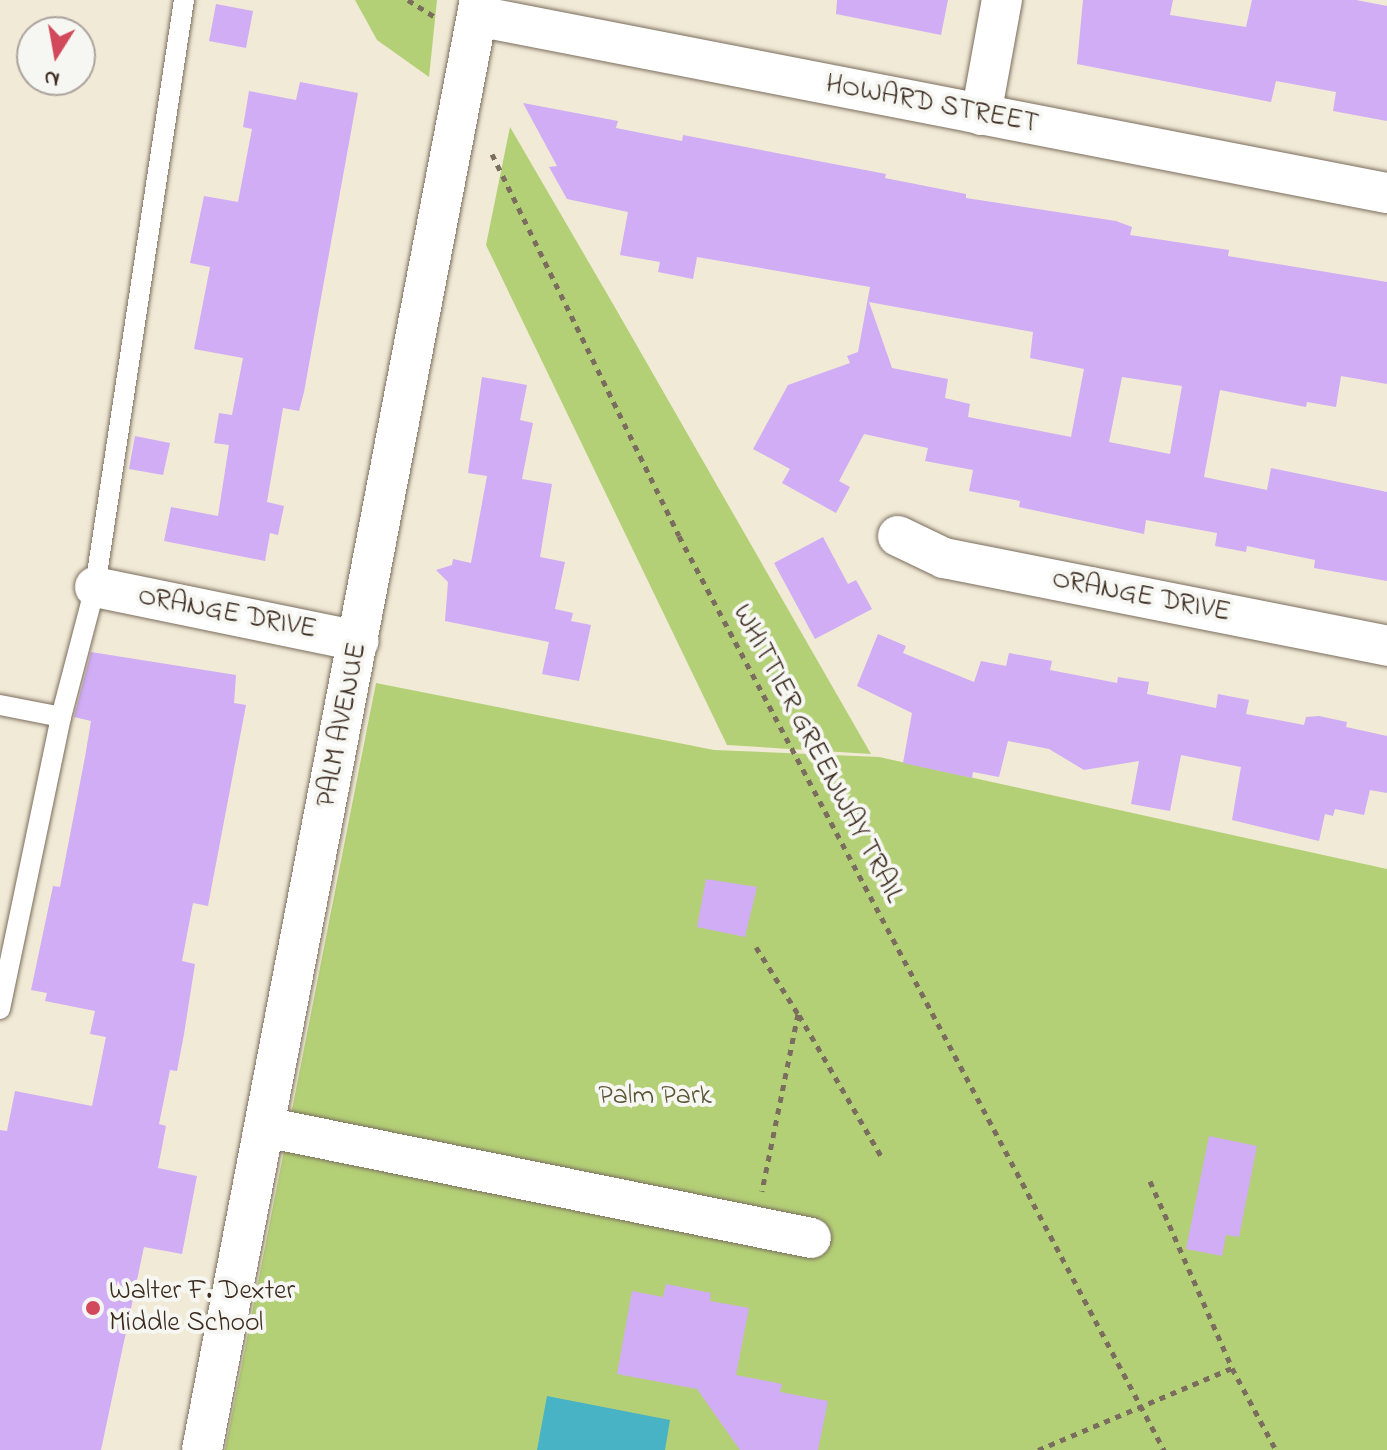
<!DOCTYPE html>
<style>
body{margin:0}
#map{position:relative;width:1387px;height:1450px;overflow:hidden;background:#f1ead6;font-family:"Indie Flower",sans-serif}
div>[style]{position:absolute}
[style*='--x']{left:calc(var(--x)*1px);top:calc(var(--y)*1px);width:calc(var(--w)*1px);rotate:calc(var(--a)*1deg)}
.green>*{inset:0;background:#b4d076}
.water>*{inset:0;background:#48b3c5}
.building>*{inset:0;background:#d0adf5}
.path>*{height:5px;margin-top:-2.5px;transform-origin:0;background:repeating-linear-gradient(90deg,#7b6d5e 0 6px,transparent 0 12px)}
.roads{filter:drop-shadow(0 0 2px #7b6d5e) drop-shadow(0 0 2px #7b6d5e)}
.lane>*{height:20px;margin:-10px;padding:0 10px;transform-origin:10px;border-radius:10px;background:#fff}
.street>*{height:40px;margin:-20px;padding:0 20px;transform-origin:20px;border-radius:20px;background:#fff}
.dots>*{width:22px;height:22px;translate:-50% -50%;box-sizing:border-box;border:4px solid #f6f6f2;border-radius:50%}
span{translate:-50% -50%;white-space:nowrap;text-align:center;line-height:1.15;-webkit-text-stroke:8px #f6f6f2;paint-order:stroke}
.street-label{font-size:28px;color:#3b2a1e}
.park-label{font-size:28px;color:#595434}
.poi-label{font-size:28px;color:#3b2a1e}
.left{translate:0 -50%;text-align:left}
.north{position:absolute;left:16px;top:16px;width:80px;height:80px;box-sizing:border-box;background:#f6f6f2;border:2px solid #aba49d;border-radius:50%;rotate:191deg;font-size:22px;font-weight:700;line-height:32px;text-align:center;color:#3b2a1e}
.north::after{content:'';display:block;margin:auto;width:28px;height:36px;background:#d1495b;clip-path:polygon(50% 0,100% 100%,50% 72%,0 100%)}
</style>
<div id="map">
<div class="green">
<i style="clip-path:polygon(355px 0,437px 0,429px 77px,377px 40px)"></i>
<i style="clip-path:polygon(510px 127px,613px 304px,871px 754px,727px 745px,486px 245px)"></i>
<i style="clip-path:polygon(376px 683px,714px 750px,879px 757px,1387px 869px,1387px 1450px,225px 1450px)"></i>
</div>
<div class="water">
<i style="clip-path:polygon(547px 1396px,670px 1420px,665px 1450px,537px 1450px)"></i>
</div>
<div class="building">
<i style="clip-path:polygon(837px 0,948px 0,941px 35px,836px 14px)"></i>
<i style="clip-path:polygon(1083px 0,1173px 0,1170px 15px,1246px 27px,1252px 0,1356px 0,1387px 6px,1387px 121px,1333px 111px,1336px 92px,1276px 81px,1271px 102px,1077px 64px)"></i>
<i style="clip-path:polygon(216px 4px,253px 11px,246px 48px,209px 41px)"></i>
<i style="clip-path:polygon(300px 82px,358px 93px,304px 392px,299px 411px,283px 408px,267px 502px,284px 506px,278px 535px,270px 533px,265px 561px,164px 541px,171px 507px,218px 516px,229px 445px,214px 443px,219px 413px,232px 415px,243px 358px,194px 349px,210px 267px,190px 263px,204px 196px,238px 202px,252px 129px,243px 127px,249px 91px,296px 100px)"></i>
<i style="clip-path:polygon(evenodd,523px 103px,618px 121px,616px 128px,682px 141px,683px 135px,886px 174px,885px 178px,966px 194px,966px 198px,1116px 221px,1132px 227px,1130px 235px,1229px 250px,1228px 256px,1387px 282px,1387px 384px,1341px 376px,1336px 407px,1307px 402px,1306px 407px,1220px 390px,1204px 477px,1267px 490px,1271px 468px,1387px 492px,1387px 581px,1314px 568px,1315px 560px,1247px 546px,1246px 552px,1215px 546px,1217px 533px,1146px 520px,1144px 534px,1019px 507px,1020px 501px,969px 491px,973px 470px,925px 461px,928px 448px,864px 434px,839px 481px,850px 487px,836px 513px,782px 483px,790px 469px,753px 449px,788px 385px,850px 363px,847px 356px,858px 352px,870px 287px,697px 257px,693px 279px,658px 272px,660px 262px,620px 255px,628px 212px,567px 199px,549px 167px,557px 166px,523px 103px,869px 302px,1033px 332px,1030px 358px,1084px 369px,1071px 437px,968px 417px,970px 404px,945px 398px,948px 379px,892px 368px,869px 302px,523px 103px,1122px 377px,1182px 386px,1170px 454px,1109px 442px,1122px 377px)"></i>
<i style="clip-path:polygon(482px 377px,527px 385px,520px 420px,533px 423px,522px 479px,552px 484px,540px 557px,565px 562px,555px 609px,573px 613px,571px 621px,591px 625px,579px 681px,542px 674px,549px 642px,445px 621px,448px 582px,436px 570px,452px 565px,453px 559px,471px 563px,487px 476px,468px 473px)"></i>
<i style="clip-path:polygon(135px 436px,170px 443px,163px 475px,129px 469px)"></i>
<i style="clip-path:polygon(823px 537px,848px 584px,856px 580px,872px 609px,815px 639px,774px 563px)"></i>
<i style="clip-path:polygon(878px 634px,906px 646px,903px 653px,974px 682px,981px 661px,1006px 666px,1009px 653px,1052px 661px,1050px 670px,1117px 683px,1118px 677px,1149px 682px,1147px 694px,1216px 708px,1218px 694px,1249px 700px,1246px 714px,1304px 725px,1306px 717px,1319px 716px,1347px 722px,1346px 727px,1387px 736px,1387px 793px,1370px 790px,1364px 815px,1335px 809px,1333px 816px,1325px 814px,1319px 841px,1232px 820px,1241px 767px,1181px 755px,1170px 811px,1131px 804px,1139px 761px,1084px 770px,1049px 749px,1008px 741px,999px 777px,973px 772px,972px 778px,903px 763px,912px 713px,857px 686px)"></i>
<i style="clip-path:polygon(91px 652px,236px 675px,234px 703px,246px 705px,208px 906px,193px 903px,182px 961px,195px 964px,184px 1034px,177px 1071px,170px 1070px,159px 1124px,166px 1126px,158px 1168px,197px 1176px,182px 1254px,144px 1247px,101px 1450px,0 1450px,0 1130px,7px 1131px,15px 1091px,92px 1106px,106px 1037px,90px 1034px,95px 1011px,45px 1001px,47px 993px,31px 990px,53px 886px,60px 887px,85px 757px,91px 721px,74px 717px)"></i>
<i style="clip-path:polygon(706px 879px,757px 887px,745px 937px,697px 927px)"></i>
<i style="clip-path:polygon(1209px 1136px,1257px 1146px,1239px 1237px,1226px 1235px,1222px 1256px,1186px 1249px)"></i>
<i style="clip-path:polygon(666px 1284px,711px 1293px,710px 1301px,749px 1308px,736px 1375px,782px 1384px,780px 1392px,828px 1401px,818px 1450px,740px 1450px,697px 1389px,617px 1374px,632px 1291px,663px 1297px)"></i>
</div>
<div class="path">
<i style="--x:408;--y:0;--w:34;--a:32"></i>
<i style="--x:492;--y:154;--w:425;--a:63.9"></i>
<i style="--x:679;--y:536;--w:1035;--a:62.05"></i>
<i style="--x:756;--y:947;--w:79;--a:57.9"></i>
<i style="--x:798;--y:1014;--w:181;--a:101.5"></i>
<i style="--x:799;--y:1015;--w:163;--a:59.8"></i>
<i style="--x:1150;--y:1181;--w:204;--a:66.3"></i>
<i style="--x:1232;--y:1368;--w:93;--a:61.8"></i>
<i style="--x:1038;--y:1450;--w:211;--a:-22.9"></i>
</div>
<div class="roads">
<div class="lane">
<i style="--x:0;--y:705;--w:62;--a:11.1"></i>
<i style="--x:0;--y:1009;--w:298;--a:-78.2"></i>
<i style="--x:61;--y:717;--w:134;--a:-75.3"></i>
<i style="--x:95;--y:587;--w:594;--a:-81.38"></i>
</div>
<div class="street">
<i style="--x:477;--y:16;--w:927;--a:11.01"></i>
<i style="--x:981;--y:115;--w:117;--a:-79.7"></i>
<i style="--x:898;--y:536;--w:51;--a:25.6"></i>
<i style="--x:944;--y:558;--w:452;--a:11.2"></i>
<i style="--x:95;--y:587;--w:269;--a:11.6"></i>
<i style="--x:265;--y:1127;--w:557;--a:11.49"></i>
<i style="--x:202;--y:1450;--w:1476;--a:-79.15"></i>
</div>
</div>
<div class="dots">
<i style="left:93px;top:1308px;background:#d1495b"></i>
</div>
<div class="street-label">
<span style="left:932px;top:105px;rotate:11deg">HOWARD STREET</span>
<span style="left:1141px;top:597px;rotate:11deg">ORANGE DRIVE</span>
<span style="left:227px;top:614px;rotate:11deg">ORANGE DRIVE</span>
<span style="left:343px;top:725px;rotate:-79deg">PALM AVENUE</span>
<span style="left:817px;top:754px;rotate:62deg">WHITTIER GREENWAY TRAIL</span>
</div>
<div class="park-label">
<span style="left:655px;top:1097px">Palm Park</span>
</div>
<div class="poi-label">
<span class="left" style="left:109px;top:1308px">Walter F. Dexter<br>Middle School</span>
</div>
<div class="north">N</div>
</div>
